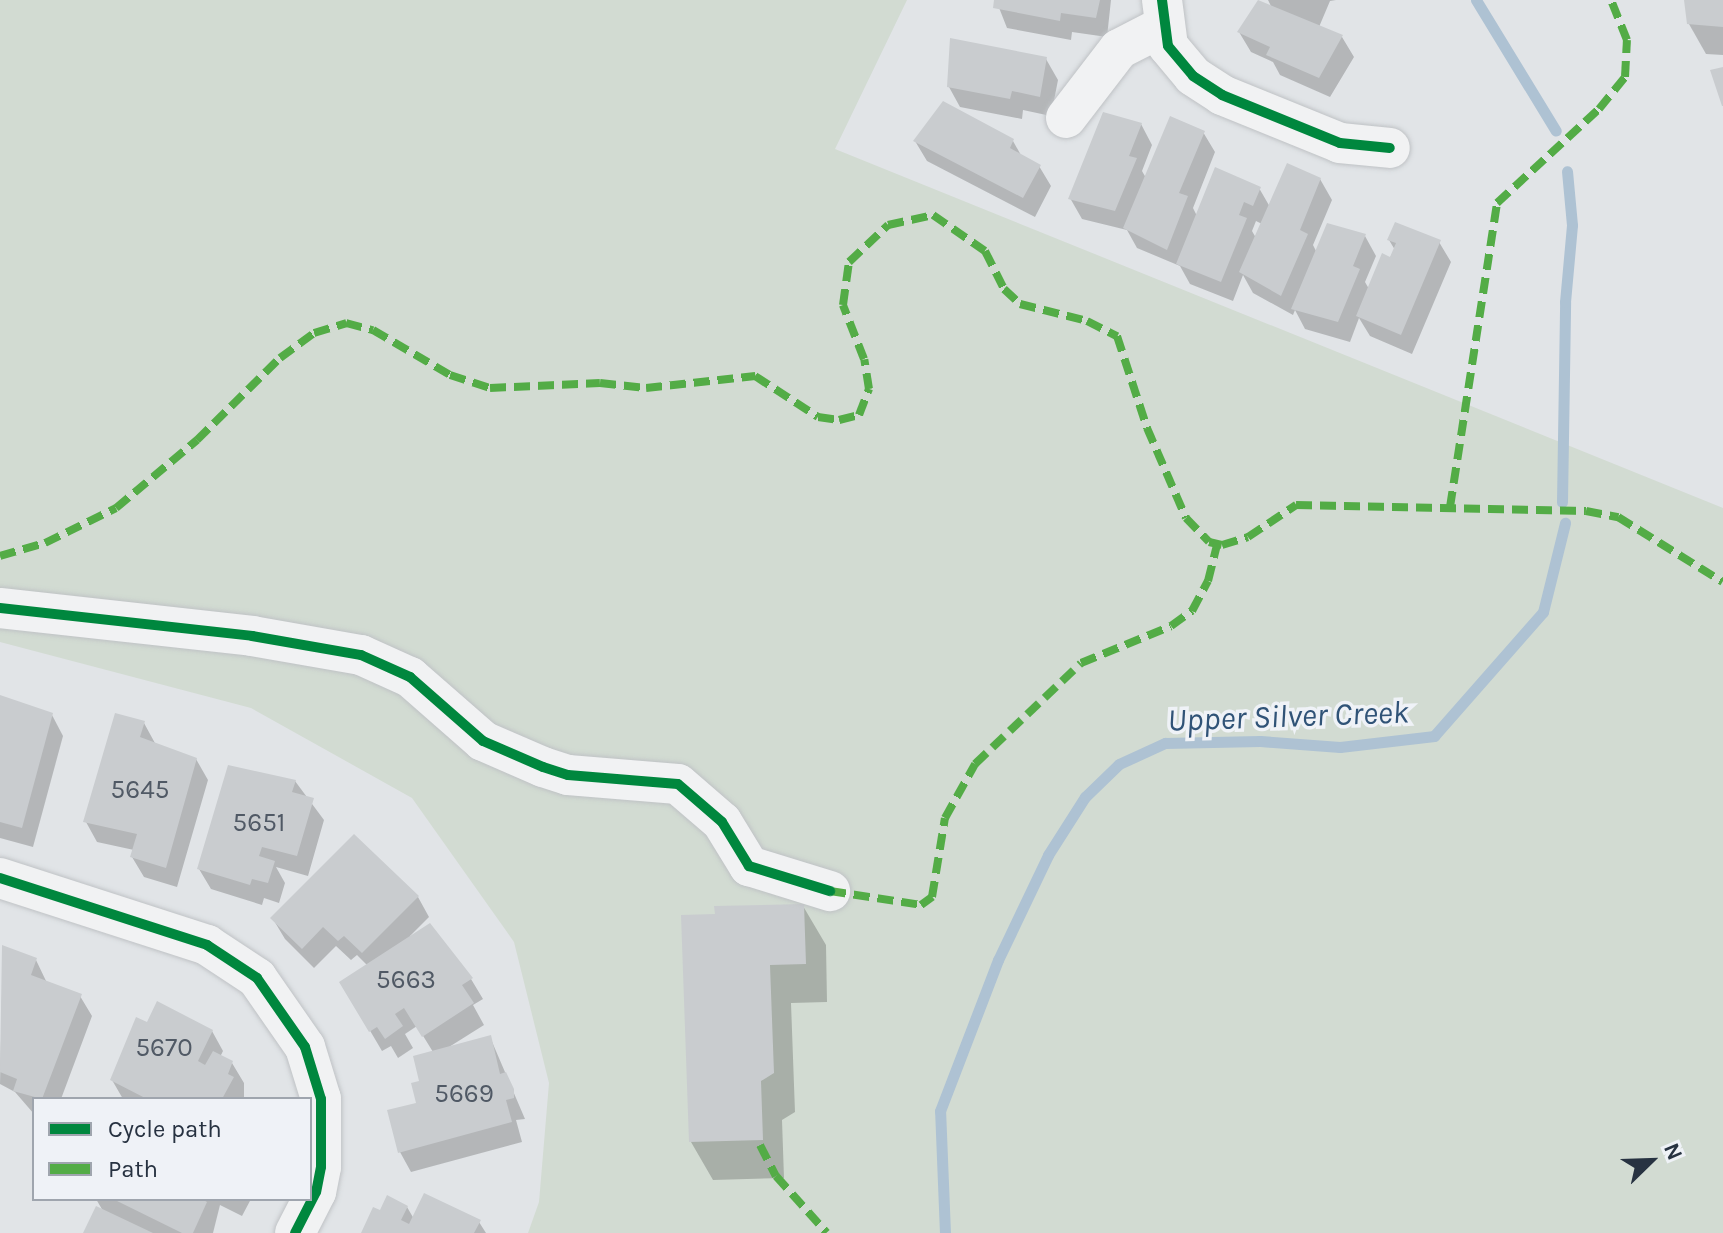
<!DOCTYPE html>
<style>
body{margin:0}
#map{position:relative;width:1723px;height:1233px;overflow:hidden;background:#e1e4e7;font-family:Karla,sans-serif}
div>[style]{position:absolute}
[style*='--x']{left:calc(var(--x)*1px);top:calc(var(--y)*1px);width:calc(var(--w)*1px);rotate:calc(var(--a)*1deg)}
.green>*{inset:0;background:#d2dbd2}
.shadow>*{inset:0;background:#0003}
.stream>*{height:11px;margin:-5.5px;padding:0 5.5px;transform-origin:5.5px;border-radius:5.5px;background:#aec2d3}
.building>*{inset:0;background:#c9cccf}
.roads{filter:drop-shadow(0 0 2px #bfc2c5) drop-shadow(0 0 2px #bfc2c5)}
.minor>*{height:40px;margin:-20px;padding:0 20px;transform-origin:20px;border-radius:20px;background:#f1f2f3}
.quiet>*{height:8px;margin-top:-4px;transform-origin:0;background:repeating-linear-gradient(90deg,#53ac46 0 16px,transparent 0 24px)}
.cycleway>*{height:10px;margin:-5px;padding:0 5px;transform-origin:5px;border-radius:5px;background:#00873e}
span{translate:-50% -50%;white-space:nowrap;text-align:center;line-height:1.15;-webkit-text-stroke:7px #eff2f7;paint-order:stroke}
.number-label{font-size:26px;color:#505965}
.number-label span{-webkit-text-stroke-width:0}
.water-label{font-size:32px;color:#305377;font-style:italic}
.legend{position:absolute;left:32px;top:1097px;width:280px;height:104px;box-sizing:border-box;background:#eff2f7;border:2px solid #9fa5ae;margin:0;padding:10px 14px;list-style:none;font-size:24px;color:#273241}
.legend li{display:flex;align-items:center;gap:16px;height:40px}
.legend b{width:40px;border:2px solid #9fa5ae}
.north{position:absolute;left:1611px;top:1121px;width:80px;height:80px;-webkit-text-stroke:6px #eff2f7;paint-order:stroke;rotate:67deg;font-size:22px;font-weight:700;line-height:32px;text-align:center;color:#273241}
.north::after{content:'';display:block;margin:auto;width:28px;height:36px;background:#273241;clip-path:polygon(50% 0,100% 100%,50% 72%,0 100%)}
</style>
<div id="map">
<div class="green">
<i style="clip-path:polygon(0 0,907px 0,835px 149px,1723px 508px,1723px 1233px,528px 1233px,539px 1202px,549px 1083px,514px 942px,412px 798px,251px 708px,0 642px)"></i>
</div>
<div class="shadow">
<i style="clip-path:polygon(996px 0,1111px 0,1107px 37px,1072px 32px,1071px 40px,1007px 28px)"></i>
<i style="clip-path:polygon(1268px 0,1336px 0,1330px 1px,1319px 27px,1342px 37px,1354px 57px,1330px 97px,1280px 75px,1273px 62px,1251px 52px,1239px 32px,1271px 6px)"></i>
<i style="clip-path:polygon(1688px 0,1723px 0,1723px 55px,1706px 54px,1689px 24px)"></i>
<i style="clip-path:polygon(1046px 59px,1058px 80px,1051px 116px,1023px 110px,1022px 119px,960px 107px,949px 87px)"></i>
<i style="clip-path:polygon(evenodd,1141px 124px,1152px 145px,1142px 171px,1146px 178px,1203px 132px,1215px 152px,1193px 208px,1197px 216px,1259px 188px,1270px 207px,1320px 179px,1332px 200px,1313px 245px,1317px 253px,1365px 236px,1376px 256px,1365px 282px,1369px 289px,1395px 250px,1389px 240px,1439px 242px,1451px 262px,1412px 354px,1370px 336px,1359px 318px,1350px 342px,1305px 329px,1295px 310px,1293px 315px,1253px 293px,1243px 275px,1233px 301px,1190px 284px,1180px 266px,1137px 248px,1127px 230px,1082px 219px,1070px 198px,1141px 124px,1256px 221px,1262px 224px,1256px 238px,1252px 231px,1256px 221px)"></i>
<i style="clip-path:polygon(915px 141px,1013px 141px,1022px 157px,1039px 166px,1051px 186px,1035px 217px,927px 161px)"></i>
<i style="clip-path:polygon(0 698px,52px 715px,63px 736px,33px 847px,0 838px)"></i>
<i style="clip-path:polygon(144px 723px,156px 745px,196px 759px,208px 780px,177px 887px,144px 877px,132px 857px,134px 850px,97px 842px,86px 822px)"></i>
<i style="clip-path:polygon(295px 781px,324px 820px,308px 876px,276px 867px,285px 883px,279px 903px,264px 898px,262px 905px,211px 889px,199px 869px)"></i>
<i style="clip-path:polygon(418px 897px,429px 917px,410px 936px,471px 979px,483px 999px,473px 1005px,484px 1025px,449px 1047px,490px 1037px,525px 1119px,516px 1120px,522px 1142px,411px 1172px,400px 1152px,433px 1052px,417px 1026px,405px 1034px,413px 1048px,398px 1058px,391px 1046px,382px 1051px,342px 983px,368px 966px,357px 955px,351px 960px,336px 946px,314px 968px,285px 939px,273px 919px)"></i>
<i style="clip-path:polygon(803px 906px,826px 945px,827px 1002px,791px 1003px,795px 1112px,782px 1120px,784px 1178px,713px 1180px,691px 1142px,717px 916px)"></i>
<i style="clip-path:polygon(3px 948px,36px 960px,47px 983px,80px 996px,92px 1016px,61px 1099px,34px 1099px,34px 1114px,15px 1092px,0 1084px)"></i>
<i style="clip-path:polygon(148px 1025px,212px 1031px,223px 1051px,220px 1057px,232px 1063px,244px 1083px,244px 1099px,123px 1099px,112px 1080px)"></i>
<i style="clip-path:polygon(96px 1199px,251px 1199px,242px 1216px,220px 1205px,213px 1233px,85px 1233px,103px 1211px)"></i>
<i style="clip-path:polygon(407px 1207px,414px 1219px,479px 1222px,486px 1233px,363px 1233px,381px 1213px)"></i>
</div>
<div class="stream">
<i style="--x:1476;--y:0;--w:153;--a:58.6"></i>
<i style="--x:1562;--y:502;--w:200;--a:-89.1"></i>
<i style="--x:1565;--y:302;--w:77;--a:-84.8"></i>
<i style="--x:1572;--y:225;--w:54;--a:-95.3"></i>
<i style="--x:945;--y:1233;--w:122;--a:-92.3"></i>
<i style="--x:940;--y:1111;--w:162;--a:-69"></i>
<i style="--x:998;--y:960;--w:116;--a:-64.5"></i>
<i style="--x:1048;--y:855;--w:69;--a:-57.5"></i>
<i style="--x:1085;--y:797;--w:47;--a:-44.1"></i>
<i style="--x:1119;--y:764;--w:51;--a:-24.5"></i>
<i style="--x:1165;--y:743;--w:95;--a:-1.2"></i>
<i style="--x:1260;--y:741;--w:80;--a:4.3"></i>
<i style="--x:1340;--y:747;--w:95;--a:-6.7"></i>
<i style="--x:1434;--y:736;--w:165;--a:-48.7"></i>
<i style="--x:1543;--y:612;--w:92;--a:-76.1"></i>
</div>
<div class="building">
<i style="clip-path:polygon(994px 0,1100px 0,1096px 18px,1061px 13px,1060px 21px,993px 8px)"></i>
<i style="clip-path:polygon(1258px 0,1343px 35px,1319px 78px,1266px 55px,1270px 47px,1237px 32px)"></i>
<i style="clip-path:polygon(1684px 0,1723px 0,1723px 27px,1687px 24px)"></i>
<i style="clip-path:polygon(950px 38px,1047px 57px,1040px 97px,1012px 91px,1010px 99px,947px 87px)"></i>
<i style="clip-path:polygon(1723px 67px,1723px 106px,1722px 106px,1710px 70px)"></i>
<i style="clip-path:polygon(943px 101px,1014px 139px,1010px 148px,1041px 165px,1023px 198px,913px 141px)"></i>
<i style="clip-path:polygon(1103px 112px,1142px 123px,1129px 156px,1137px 158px,1115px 211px,1068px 199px)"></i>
<i style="clip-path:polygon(1170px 116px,1205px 131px,1179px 193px,1188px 196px,1167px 250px,1123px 228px)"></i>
<i style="clip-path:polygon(1287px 163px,1321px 178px,1300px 230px,1308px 234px,1281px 296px,1239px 272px)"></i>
<i style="clip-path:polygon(1215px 167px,1261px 187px,1253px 206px,1244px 202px,1239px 215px,1247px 218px,1221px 282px,1176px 264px)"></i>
<i style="clip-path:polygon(1395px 222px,1441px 240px,1401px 335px,1356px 316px,1382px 253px,1390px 257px,1396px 243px,1387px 240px)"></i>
<i style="clip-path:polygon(1327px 223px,1366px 234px,1353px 266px,1360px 269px,1338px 322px,1291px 309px)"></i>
<i style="clip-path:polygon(0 695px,53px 713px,22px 828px,0 822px)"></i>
<i style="clip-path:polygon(115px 713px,145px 721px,140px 737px,197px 758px,166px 868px,130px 857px,137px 834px,83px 822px)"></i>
<i style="clip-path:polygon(228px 765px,296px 780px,292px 792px,314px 798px,297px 856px,262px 847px,259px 856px,275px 861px,268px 883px,252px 879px,250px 885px,197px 869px)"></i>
<i style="clip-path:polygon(354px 834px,419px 896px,362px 953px,344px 936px,338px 941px,323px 927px,302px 949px,270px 918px)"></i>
<i style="clip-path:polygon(804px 904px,806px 964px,770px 965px,774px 1073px,761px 1081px,763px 1140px,689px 1142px,681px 915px,715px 914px,714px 906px)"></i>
<i style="clip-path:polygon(430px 923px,473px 978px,462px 985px,474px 1003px,422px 1037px,404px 1008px,395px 1014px,403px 1026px,385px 1039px,377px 1027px,369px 1032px,339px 982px)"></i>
<i style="clip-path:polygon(2px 945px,37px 958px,31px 975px,82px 994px,42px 1099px,13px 1091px,17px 1079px,0 1072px)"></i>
<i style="clip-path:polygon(157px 1001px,213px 1030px,198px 1061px,205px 1065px,213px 1051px,233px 1061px,228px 1074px,234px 1077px,222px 1099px,147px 1099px,110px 1080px,136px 1017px,147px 1022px)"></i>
<i style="clip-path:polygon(491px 1035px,500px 1074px,506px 1072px,514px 1089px,514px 1098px,506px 1100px,512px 1122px,398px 1153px,387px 1110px,416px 1103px,411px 1083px,419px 1081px,413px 1056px)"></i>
<i style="clip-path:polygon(424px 1193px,481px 1220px,474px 1233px,361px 1233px,373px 1207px,380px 1210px,387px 1195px,408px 1206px,401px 1220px,409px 1224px)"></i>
<i style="clip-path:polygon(113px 1199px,202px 1199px,207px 1202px,193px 1233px,182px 1233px)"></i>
<i style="clip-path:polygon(96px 1206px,153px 1233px,83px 1233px)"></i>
</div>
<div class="roads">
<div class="minor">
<i style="--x:1162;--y:0;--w:46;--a:82.6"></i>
<i style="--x:1168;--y:46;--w:39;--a:50"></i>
<i style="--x:1193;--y:76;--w:35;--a:33"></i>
<i style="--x:1222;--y:95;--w:127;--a:22.1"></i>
<i style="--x:1340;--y:143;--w:50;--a:5.7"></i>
<i style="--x:1066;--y:118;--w:87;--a:-52.5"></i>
<i style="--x:1119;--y:49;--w:48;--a:-27.1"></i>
<i style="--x:0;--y:608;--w:254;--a:6.3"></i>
<i style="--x:252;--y:636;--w:111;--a:9.9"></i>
<i style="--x:361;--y:655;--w:54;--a:24.2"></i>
<i style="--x:410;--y:677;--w:97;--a:41.2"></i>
<i style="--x:483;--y:741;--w:65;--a:23.4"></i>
<i style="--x:543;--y:767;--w:26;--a:18"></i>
<i style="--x:568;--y:775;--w:110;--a:4.7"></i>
<i style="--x:678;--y:784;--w:58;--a:40.8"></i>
<i style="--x:722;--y:822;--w:52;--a:58.5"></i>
<i style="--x:749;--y:866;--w:85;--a:17.2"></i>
<i style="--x:0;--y:878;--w:218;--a:17.9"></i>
<i style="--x:207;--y:945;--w:60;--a:33.4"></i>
<i style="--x:257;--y:978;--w:84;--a:55.2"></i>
<i style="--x:305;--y:1047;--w:54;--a:72.9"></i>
<i style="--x:321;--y:1099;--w:68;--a:90"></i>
<i style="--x:321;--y:1167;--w:25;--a:101"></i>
<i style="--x:316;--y:1192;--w:46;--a:117.1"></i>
</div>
</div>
<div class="quiet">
<i style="--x:1450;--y:507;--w:308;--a:-81.2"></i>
<i style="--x:1497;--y:203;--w:139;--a:-42.7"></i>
<i style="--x:1599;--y:109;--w:41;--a:-50.9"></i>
<i style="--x:1625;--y:77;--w:37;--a:-87"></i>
<i style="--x:1627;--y:40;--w:43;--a:-111.8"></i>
<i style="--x:0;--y:556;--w:47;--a:-16.1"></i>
<i style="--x:45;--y:543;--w:79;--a:-26.2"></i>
<i style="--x:116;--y:508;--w:106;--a:-40"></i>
<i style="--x:197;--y:440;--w:117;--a:-44.7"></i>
<i style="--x:280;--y:358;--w:42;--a:-36.3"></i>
<i style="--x:314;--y:333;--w:34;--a:-17"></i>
<i style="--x:346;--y:323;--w:28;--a:15"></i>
<i style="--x:373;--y:330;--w:89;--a:30.3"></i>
<i style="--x:450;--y:375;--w:42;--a:18"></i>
<i style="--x:490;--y:388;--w:110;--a:-2.6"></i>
<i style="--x:600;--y:383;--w:46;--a:6.2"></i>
<i style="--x:646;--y:388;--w:110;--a:-6.3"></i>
<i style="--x:755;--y:376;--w:75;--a:33.1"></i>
<i style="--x:818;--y:417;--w:21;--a:8"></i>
<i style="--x:839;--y:420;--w:21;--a:-14"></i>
<i style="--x:859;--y:415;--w:28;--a:-69"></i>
<i style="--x:869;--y:389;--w:30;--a:-99"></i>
<i style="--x:864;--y:359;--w:58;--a:-111.3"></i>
<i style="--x:843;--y:305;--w:43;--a:-82.1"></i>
<i style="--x:849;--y:262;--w:54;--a:-43.5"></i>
<i style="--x:888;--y:225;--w:46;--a:-12.5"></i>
<i style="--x:933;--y:215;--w:63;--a:34.7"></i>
<i style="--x:985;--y:251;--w:42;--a:63.4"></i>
<i style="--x:1004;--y:289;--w:22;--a:43"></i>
<i style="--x:1020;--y:304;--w:69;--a:14.2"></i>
<i style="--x:1087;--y:321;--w:34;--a:27"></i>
<i style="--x:1117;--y:336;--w:97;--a:71.9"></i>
<i style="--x:1147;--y:428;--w:98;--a:66.6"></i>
<i style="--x:1186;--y:518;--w:33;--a:46"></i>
<i style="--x:1209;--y:542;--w:13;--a:13"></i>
<i style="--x:1222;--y:545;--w:27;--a:-17"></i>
<i style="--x:1248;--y:537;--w:58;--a:-33.7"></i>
<i style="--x:1296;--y:505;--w:290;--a:1.2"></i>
<i style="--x:1586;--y:511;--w:33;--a:11"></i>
<i style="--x:1618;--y:517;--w:123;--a:31.8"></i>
<i style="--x:830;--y:891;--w:92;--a:8.7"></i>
<i style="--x:921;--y:905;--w:14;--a:-36"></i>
<i style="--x:932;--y:897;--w:80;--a:-80.7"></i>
<i style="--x:945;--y:818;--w:62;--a:-60.9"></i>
<i style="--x:975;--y:764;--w:146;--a:-43.6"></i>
<i style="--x:1081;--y:663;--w:97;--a:-22.3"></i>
<i style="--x:1171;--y:626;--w:26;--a:-36"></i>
<i style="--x:1192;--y:611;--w:34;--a:-62"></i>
<i style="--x:1208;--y:581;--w:38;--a:-76"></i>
<i style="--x:760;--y:1145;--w:35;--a:63"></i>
<i style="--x:776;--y:1176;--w:76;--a:48.2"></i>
</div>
<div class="cycleway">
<i style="--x:1162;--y:0;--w:46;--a:82.6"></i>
<i style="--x:1168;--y:46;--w:39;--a:50"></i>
<i style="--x:1193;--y:76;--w:35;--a:33"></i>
<i style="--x:1222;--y:95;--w:127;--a:22.1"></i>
<i style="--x:1340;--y:143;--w:50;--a:5.7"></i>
<i style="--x:0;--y:608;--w:254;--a:6.3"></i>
<i style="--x:252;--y:636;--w:111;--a:9.9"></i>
<i style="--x:361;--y:655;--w:54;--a:24.2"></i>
<i style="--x:410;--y:677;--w:97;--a:41.2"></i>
<i style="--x:483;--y:741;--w:65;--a:23.4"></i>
<i style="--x:543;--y:767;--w:26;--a:18"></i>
<i style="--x:568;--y:775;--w:110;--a:4.7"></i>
<i style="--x:678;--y:784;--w:58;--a:40.8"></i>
<i style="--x:722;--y:822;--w:52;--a:58.5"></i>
<i style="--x:749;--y:866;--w:85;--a:17.2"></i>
<i style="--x:0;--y:878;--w:218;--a:17.9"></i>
<i style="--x:207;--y:945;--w:60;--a:33.4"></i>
<i style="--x:257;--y:978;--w:84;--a:55.2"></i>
<i style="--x:305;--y:1047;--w:54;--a:72.9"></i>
<i style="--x:321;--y:1099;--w:68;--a:90"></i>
<i style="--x:321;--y:1167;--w:25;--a:101"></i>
<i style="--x:316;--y:1192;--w:46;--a:117.1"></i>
</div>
<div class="number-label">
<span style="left:140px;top:790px">5645</span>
<span style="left:259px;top:823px">5651</span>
<span style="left:406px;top:980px">5663</span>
<span style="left:164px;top:1048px">5670</span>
<span style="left:464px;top:1094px">5669</span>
</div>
<div class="water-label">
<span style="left:1288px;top:717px;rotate:-2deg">Upper Silver Creek</span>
</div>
<ul class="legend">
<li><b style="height:10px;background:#00873e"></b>Cycle path</li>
<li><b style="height:10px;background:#53ac46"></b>Path</li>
</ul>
<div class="north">N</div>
</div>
